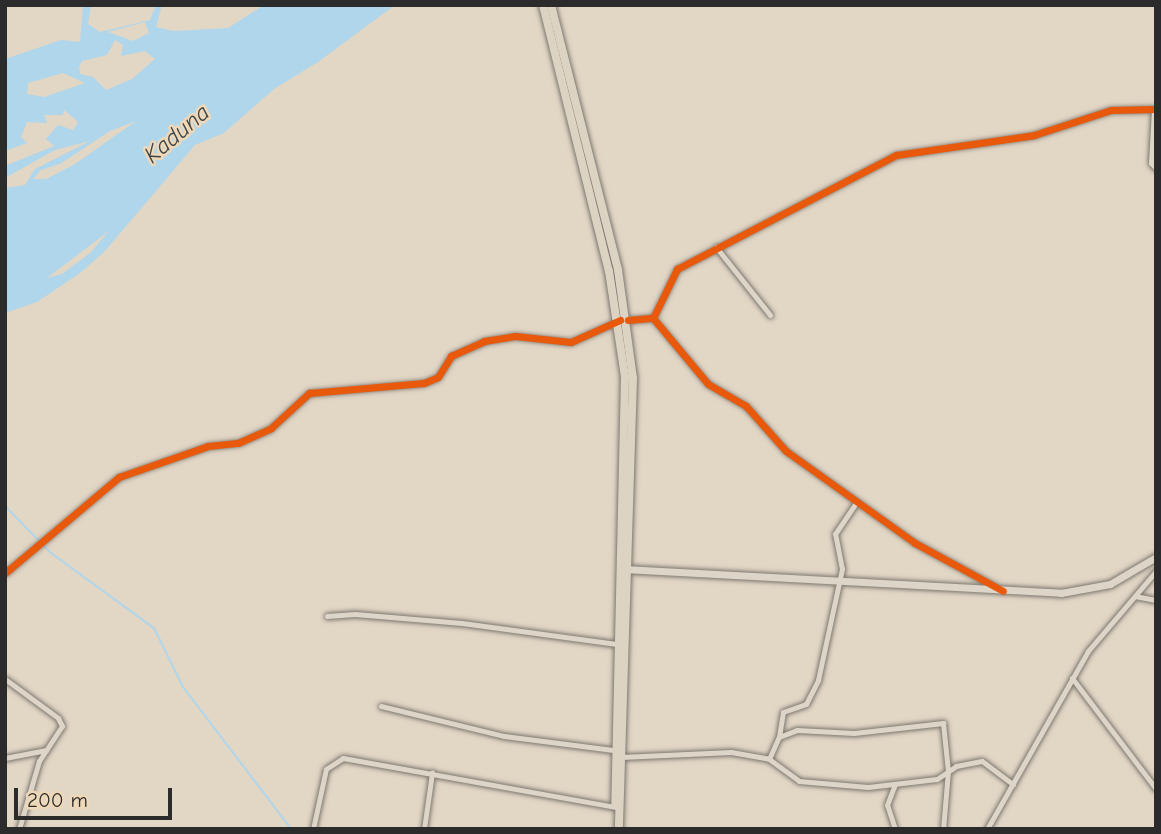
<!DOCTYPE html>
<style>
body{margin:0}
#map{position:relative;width:1161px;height:834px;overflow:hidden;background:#e2d6c5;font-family:"Comic Neue",sans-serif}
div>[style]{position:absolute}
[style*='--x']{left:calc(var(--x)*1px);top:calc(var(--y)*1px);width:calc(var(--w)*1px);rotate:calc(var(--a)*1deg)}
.water>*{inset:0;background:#b0d6eb}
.stream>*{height:2px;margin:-1px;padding:0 1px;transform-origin:1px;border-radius:1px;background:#b0d6eb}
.roads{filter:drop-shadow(0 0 2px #7d7870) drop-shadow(0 0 2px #7d7870)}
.minor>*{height:5px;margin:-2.5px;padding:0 2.5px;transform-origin:2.5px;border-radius:2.5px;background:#ded5c9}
.secondary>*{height:7px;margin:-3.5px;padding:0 3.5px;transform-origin:3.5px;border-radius:3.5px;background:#ded5c9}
.primary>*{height:8px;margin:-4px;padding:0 4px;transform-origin:4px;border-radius:4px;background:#ddd3c2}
.cycleway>*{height:7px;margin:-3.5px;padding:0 3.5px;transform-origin:3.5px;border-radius:3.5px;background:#e8590c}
span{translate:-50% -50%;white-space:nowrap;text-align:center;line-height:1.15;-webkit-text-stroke:5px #efd8b8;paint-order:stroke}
.water-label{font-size:24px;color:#3c454a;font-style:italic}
.frame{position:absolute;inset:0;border:7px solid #2b2b2b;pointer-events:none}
.scale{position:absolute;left:14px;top:788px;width:158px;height:32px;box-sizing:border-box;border:4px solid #2b2b2b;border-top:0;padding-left:9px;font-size:21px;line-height:24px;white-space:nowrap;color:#2b2b2b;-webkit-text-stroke:5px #efd8b8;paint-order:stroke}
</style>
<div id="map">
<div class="water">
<i style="clip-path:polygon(evenodd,83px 5px,91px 5px,88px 24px,100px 32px,150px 20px,156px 5px,162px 5px,156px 27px,174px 31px,228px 28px,264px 5px,395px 5px,318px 62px,274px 89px,224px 133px,195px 145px,105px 251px,80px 273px,37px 302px,5px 313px,5px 188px,25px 185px,35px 169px,90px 141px,55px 150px,5px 178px,7px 165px,54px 146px,46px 139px,58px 125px,73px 130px,78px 122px,64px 110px,63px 115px,44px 115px,47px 123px,27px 122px,21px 137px,27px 143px,5px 151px,5px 59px,61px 40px,80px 42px,83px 5px,145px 22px,149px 33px,133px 41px,108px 32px,145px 22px,83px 5px,115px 40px,123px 45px,121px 56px,145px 51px,155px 59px,132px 79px,106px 90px,93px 77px,80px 74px,79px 68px,82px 61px,107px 55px,115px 40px,83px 5px,63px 73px,85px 83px,44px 97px,27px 94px,28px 83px,63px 73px,83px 5px,136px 121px,75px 164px,46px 179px,33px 179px,41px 170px,60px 164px,110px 131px,136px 121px,83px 5px,109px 231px,90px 253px,62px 274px,47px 278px,109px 231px)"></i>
</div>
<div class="stream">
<i style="--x:5;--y:506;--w:66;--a:45.6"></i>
<i style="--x:51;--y:553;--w:127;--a:36.1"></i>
<i style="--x:154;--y:628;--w:66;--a:63.8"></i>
<i style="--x:183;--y:687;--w:178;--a:52.7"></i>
</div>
<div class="roads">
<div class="minor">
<i style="--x:1154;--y:109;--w:54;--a:93.2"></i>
<i style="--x:1151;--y:163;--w:7;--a:45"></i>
<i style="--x:716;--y:247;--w:87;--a:51.5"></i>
<i style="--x:653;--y:318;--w:55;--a:-63.9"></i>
<i style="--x:677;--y:269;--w:247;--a:-27.5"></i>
<i style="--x:896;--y:155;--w:139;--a:-8.2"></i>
<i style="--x:1034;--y:135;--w:81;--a:-18"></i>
<i style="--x:1111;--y:110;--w:45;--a:-1.3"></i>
<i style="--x:628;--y:320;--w:25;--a:-5"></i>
<i style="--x:653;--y:318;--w:86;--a:50.2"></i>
<i style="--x:708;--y:384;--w:44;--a:30.1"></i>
<i style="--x:746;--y:406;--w:60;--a:48.4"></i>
<i style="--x:786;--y:451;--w:158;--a:35.5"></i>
<i style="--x:915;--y:543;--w:100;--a:28.6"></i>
<i style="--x:5;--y:573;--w:149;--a:-40.1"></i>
<i style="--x:119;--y:477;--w:94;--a:-19.2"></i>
<i style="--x:208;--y:446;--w:30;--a:-6"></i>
<i style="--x:238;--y:443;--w:36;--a:-24"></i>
<i style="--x:271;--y:428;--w:52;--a:-42.6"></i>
<i style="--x:309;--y:393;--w:115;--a:-5"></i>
<i style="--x:424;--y:383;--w:15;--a:-23"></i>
<i style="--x:438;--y:377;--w:25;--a:-58"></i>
<i style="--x:451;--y:356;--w:36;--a:-24"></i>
<i style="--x:484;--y:341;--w:31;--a:-9"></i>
<i style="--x:515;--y:336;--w:56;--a:6.1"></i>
<i style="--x:571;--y:342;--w:51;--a:-24.1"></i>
<i style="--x:1135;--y:596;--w:21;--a:11"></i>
<i style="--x:327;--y:616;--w:28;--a:-4"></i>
<i style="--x:355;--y:614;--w:107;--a:4.8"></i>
<i style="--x:462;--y:623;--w:156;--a:7.7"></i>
<i style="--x:1072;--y:678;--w:139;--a:52.9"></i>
<i style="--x:5;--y:679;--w:66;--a:36.3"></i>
<i style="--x:58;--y:718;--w:9;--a:63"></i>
<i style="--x:62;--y:726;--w:42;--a:123.3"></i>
<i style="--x:39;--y:761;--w:71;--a:106.4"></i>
<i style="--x:381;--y:706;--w:127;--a:13.7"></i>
<i style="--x:504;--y:736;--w:110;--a:7.3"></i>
<i style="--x:779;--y:737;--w:25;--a:-81"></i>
<i style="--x:783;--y:712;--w:24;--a:-19"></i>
<i style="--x:806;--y:704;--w:27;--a:-63"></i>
<i style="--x:818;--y:680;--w:114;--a:-77.8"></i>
<i style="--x:842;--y:569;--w:36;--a:-101"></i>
<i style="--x:835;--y:534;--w:36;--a:-56"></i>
<i style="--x:621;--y:757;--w:110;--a:-2.6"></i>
<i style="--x:731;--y:752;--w:39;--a:10"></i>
<i style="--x:769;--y:759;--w:37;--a:36"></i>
<i style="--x:799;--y:781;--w:69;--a:5"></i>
<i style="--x:868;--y:787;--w:69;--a:-6.6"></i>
<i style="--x:937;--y:779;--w:23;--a:-34"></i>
<i style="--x:956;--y:766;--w:26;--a:-11"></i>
<i style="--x:982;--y:761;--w:39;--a:37"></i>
<i style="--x:5;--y:758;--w:42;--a:-11"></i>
<i style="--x:769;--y:759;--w:24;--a:-66"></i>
<i style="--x:779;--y:737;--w:19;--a:-21"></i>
<i style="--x:797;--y:730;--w:57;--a:3"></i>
<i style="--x:854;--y:733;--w:90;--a:-6.4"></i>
<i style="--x:943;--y:723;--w:48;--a:84.1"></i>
<i style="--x:948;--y:771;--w:58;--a:94.9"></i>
<i style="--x:313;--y:829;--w:61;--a:-77.8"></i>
<i style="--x:326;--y:769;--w:20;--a:-33"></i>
<i style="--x:343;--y:758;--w:276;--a:10.2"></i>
<i style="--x:424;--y:829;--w:57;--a:-81.9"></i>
<i style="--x:895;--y:829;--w:25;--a:-108"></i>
<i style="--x:887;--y:805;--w:22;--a:-69"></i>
<i style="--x:987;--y:829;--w:205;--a:-60.4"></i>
<i style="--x:1088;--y:651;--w:105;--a:-49.6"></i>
</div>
<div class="secondary">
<i style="--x:624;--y:569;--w:438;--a:3.1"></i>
<i style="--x:1061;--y:593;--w:50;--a:-10.4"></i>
<i style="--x:1110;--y:584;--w:53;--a:-30.4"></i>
</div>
<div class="primary">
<i style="--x:543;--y:5;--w:274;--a:76.1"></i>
<i style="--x:609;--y:271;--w:107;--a:81.4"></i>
<i style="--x:625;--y:377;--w:427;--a:91.3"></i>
<i style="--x:551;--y:5;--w:273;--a:75.8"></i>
<i style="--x:618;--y:270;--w:109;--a:82.1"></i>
<i style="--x:633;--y:378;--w:451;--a:91.8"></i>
</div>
</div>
<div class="cycleway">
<i style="--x:653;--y:318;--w:55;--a:-63.9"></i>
<i style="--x:677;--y:269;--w:247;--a:-27.5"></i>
<i style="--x:896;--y:155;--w:139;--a:-8.2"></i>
<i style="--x:1034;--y:135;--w:81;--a:-18"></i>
<i style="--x:1111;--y:110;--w:45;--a:-1.3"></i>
<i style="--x:628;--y:320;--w:25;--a:-5"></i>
<i style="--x:653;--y:318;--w:86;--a:50.2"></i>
<i style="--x:708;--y:384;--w:44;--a:30.1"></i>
<i style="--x:746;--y:406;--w:60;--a:48.4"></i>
<i style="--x:786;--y:451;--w:158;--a:35.5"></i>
<i style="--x:915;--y:543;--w:100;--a:28.6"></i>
<i style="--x:5;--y:573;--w:149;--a:-40.1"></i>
<i style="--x:119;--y:477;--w:94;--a:-19.2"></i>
<i style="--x:208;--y:446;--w:30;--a:-6"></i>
<i style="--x:238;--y:443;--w:36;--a:-24"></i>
<i style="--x:271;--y:428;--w:52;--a:-42.6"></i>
<i style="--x:309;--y:393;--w:115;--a:-5"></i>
<i style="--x:424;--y:383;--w:15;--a:-23"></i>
<i style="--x:438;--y:377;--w:25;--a:-58"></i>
<i style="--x:451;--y:356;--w:36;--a:-24"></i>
<i style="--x:484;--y:341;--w:31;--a:-9"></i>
<i style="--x:515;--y:336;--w:56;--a:6.1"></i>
<i style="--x:571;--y:342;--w:54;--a:-24.2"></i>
</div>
<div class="water-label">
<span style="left:177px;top:134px;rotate:-40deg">Kaduna</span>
</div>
<div class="frame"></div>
<div class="scale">200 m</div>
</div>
